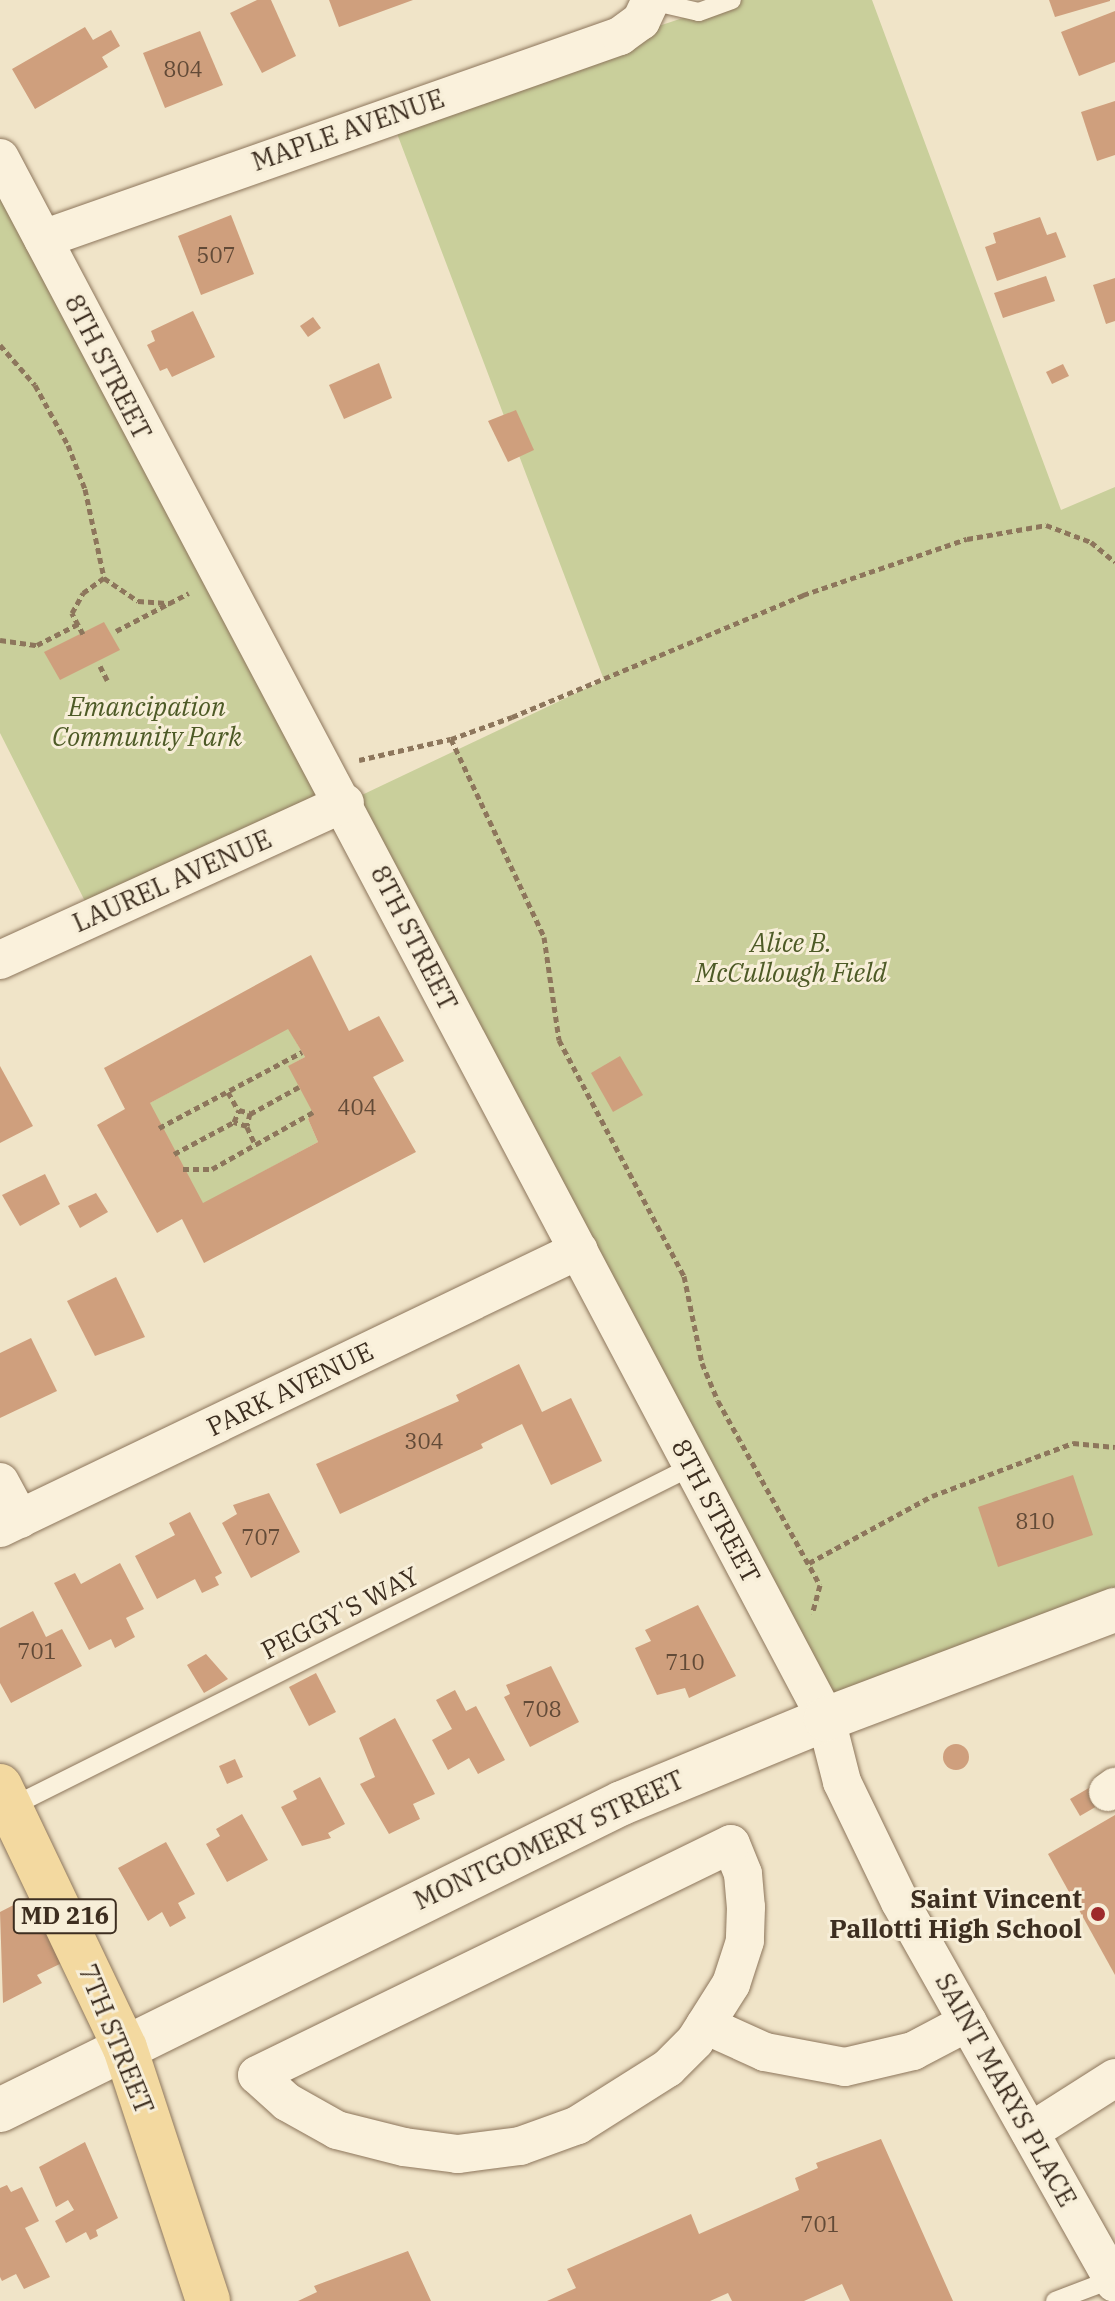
<!DOCTYPE html>
<style>
body{margin:0}
#map{position:relative;width:1115px;height:2301px;overflow:hidden;background:#f0e4c8;font-family:"IBM Plex Serif",serif}
div>[style]{position:absolute}
[style*='--x']{left:calc(var(--x)*1px);top:calc(var(--y)*1px);width:calc(var(--w)*1px);rotate:calc(var(--a)*1deg)}
.green>*{inset:0;background:#c9cf9b}
.building>*{inset:0;background:#cf9f7d}
.round{border-radius:50%}
.path>*{height:5px;margin-top:-2.5px;transform-origin:0;background:repeating-linear-gradient(90deg,#8d765c 0 6px,transparent 0 10px)}
.roads{filter:drop-shadow(0 0 2px #8d765c) drop-shadow(0 0 2px #8d765c)}
.lane>*{height:18px;margin:-9px;padding:0 9px;transform-origin:9px;border-radius:9px;background:#faf1dc}
.street>*{height:38px;margin:-19px;padding:0 19px;transform-origin:19px;border-radius:19px;background:#faf1dc}
.secondary>*{height:44px;margin:-22px;padding:0 22px;transform-origin:22px;border-radius:22px;background:#faf1dc}
.primary>*{height:44px;margin:-22px;padding:0 22px;transform-origin:22px;border-radius:22px;background:#f3d9a0}
.dots>*{width:22px;height:22px;translate:-50% -50%;box-sizing:border-box;border:4px solid #f7eed8;border-radius:50%}
span{translate:-50% -50%;white-space:nowrap;text-align:center;line-height:1.15;-webkit-text-stroke:6px #f7eed8;paint-order:stroke}
.number-label{font-size:22px;color:#624a37}
.number-label span{-webkit-text-stroke-width:0}
.shield-label span{padding:2px 6px;background:#f7eed8;border:2px solid;border-radius:6px;-webkit-text-stroke-width:0}
.shield-label{font-size:24px;color:#3d2e20;font-weight:700}
.street-label{font-size:26px;color:#3d2e20}
.park-label{font-size:26px;color:#4d5a26;font-style:italic}
.poi-label{font-size:26px;color:#3d2e20;font-weight:700}
.right{translate:-100% -50%;text-align:right}
</style>
<div id="map">
<div class="green">
<i style="clip-path:polygon(737px 0,872px 0,1061px 510px,1115px 487px,1115px 1613px,826px 1719px,345px 803px,93px 917px,0 733px,0 157px,345px 803px,604px 680px,390px 115px)"></i>
<i style="clip-path:polygon(288px 1028px,305px 1057px,289px 1066px,314px 1114px,308px 1119px,318px 1142px,203px 1204px,146px 1105px)"></i>
</div>
<div class="building">
<i style="clip-path:polygon(257px 0,271px 0,296px 56px,262px 73px,230px 13px)"></i>
<i style="clip-path:polygon(329px 0,413px 0,339px 27px)"></i>
<i style="clip-path:polygon(1049px 0,1110px 0,1110px 1px,1055px 17px)"></i>
<i style="clip-path:polygon(1115px 11px,1115px 62px,1079px 76px,1061px 32px)"></i>
<i style="clip-path:polygon(85px 27px,93px 40px,111px 30px,120px 46px,102px 57px,108px 67px,35px 109px,12px 69px)"></i>
<i style="clip-path:polygon(200px 31px,223px 85px,165px 108px,143px 53px)"></i>
<i style="clip-path:polygon(1115px 101px,1115px 155px,1097px 161px,1081px 112px)"></i>
<i style="clip-path:polygon(231px 215px,254px 274px,201px 295px,178px 236px)"></i>
<i style="clip-path:polygon(1040px 217px,1047px 235px,1056px 232px,1066px 257px,997px 281px,985px 247px,996px 243px,993px 233px)"></i>
<i style="clip-path:polygon(1046px 276px,1055px 301px,1003px 318px,994px 293px)"></i>
<i style="clip-path:polygon(1115px 278px,1115px 321px,1106px 324px,1093px 285px)"></i>
<i style="clip-path:polygon(193px 311px,215px 357px,172px 377px,167px 368px,160px 371px,147px 345px,155px 341px,151px 331px)"></i>
<i style="clip-path:polygon(313px 317px,321px 328px,308px 337px,300px 326px)"></i>
<i style="clip-path:polygon(379px 363px,392px 398px,344px 419px,329px 385px)"></i>
<i style="clip-path:polygon(1063px 364px,1069px 376px,1052px 384px,1046px 372px)"></i>
<i style="clip-path:polygon(516px 410px,534px 450px,508px 462px,488px 421px)"></i>
<i style="clip-path:polygon(104px 622px,120px 650px,60px 680px,44px 652px)"></i>
<i style="clip-path:polygon(evenodd,311px 955px,349px 1031px,379px 1016px,404px 1061px,373px 1077px,416px 1152px,204px 1263px,182px 1219px,157px 1233px,97px 1125px,125px 1109px,104px 1068px,311px 955px,288px 1029px,305px 1057px,288px 1066px,313px 1113px,308px 1119px,318px 1142px,203px 1203px,150px 1103px,288px 1029px)"></i>
<i style="clip-path:polygon(620px 1056px,643px 1095px,613px 1112px,591px 1073px)"></i>
<i style="clip-path:polygon(0 1066px,33px 1126px,0 1143px)"></i>
<i style="clip-path:polygon(45px 1174px,60px 1204px,20px 1226px,2px 1195px)"></i>
<i style="clip-path:polygon(96px 1193px,108px 1212px,80px 1228px,68px 1206px)"></i>
<i style="clip-path:polygon(116px 1277px,145px 1337px,95px 1356px,67px 1301px)"></i>
<i style="clip-path:polygon(31px 1338px,57px 1391px,0 1418px,0 1353px)"></i>
<i style="clip-path:polygon(519px 1364px,542px 1412px,571px 1398px,602px 1461px,551px 1485px,522px 1424px,481px 1444px,483px 1448px,340px 1514px,316px 1464px,459px 1401px,456px 1395px)"></i>
<i style="clip-path:polygon(1073px 1475px,1093px 1535px,998px 1567px,978px 1507px)"></i>
<i style="clip-path:polygon(269px 1493px,300px 1552px,251px 1578px,222px 1523px,237px 1514px,233px 1505px)"></i>
<i style="clip-path:polygon(190px 1512px,222px 1573px,215px 1577px,219px 1585px,202px 1593px,195px 1579px,157px 1599px,135px 1556px,175px 1535px,169px 1523px)"></i>
<i style="clip-path:polygon(120px 1563px,144px 1609px,126px 1618px,135px 1637px,115px 1648px,111px 1639px,89px 1650px,54px 1583px,75px 1573px,81px 1584px)"></i>
<i style="clip-path:polygon(698px 1605px,736px 1676px,689px 1698px,685px 1688px,657px 1695px,635px 1648px,651px 1641px,645px 1630px)"></i>
<i style="clip-path:polygon(33px 1611px,46px 1637px,62px 1629px,82px 1666px,11px 1703px,0 1683px,0 1628px)"></i>
<i style="clip-path:polygon(206px 1654px,228px 1679px,204px 1693px,187px 1665px)"></i>
<i style="clip-path:polygon(551px 1666px,579px 1722px,530px 1747px,504px 1697px,510px 1694px,506px 1685px)"></i>
<i style="clip-path:polygon(316px 1673px,336px 1712px,309px 1726px,289px 1687px)"></i>
<i style="clip-path:polygon(455px 1690px,466px 1711px,476px 1706px,505px 1760px,478px 1774px,469px 1758px,448px 1770px,432px 1740px,452px 1729px,436px 1700px)"></i>
<i style="clip-path:polygon(395px 1718px,435px 1794px,413px 1804px,420px 1819px,389px 1834px,360px 1784px,375px 1777px,359px 1738px)"></i>
<i class="round" style="left:943px;top:1744px;width:26px;height:26px"></i>
<i style="clip-path:polygon(235px 1759px,243px 1777px,227px 1784px,219px 1766px)"></i>
<i style="clip-path:polygon(320px 1777px,345px 1824px,328px 1833px,331px 1838px,302px 1846px,281px 1807px,297px 1799px,293px 1791px)"></i>
<i style="clip-path:polygon(1094px 1785px,1104px 1802px,1080px 1816px,1070px 1799px)"></i>
<i style="clip-path:polygon(242px 1814px,268px 1860px,227px 1882px,206px 1844px,220px 1836px,216px 1829px)"></i>
<i style="clip-path:polygon(1115px 1815px,1115px 1975px,1048px 1854px)"></i>
<i style="clip-path:polygon(166px 1842px,195px 1894px,178px 1903px,186px 1918px,170px 1927px,162px 1912px,148px 1921px,118px 1868px)"></i>
<i style="clip-path:polygon(33px 1895px,66px 1961px,37px 1975px,42px 1983px,3px 2003px,0 1912px)"></i>
<i style="clip-path:polygon(881px 2139px,953px 2301px,850px 2301px,842px 2284px,804px 2301px,732px 2301px,728px 2293px,710px 2301px,547px 2301px,576px 2288px,567px 2269px,691px 2214px,699px 2234px,799px 2190px,795px 2178px,818px 2168px,816px 2163px)"></i>
<i style="clip-path:polygon(85px 2142px,118px 2218px,96px 2230px,98px 2236px,90px 2240px,86px 2232px,66px 2243px,55px 2221px,74px 2210px,68px 2200px,56px 2207px,39px 2167px)"></i>
<i style="clip-path:polygon(7px 2185px,11px 2192px,22px 2187px,39px 2221px,25px 2228px,50px 2277px,24px 2289px,16px 2274px,2px 2281px,0 2277px,0 2188px)"></i>
<i style="clip-path:polygon(408px 2251px,431px 2301px,298px 2301px,317px 2292px,314px 2286px)"></i>
</div>
<div class="path">
<i style="--x:0;--y:345;--w:53;--a:48.8"></i>
<i style="--x:35;--y:385;--w:68;--a:61.2"></i>
<i style="--x:68;--y:445;--w:47;--a:68.9"></i>
<i style="--x:85;--y:489;--w:91;--a:77.9"></i>
<i style="--x:104;--y:578;--w:41;--a:34.1"></i>
<i style="--x:138;--y:601;--w:32;--a:4"></i>
<i style="--x:116;--y:631;--w:82;--a:-27.5"></i>
<i style="--x:83;--y:634;--w:24;--a:-118"></i>
<i style="--x:72;--y:613;--w:23;--a:-61"></i>
<i style="--x:83;--y:593;--w:26;--a:-36"></i>
<i style="--x:0;--y:640;--w:37;--a:8"></i>
<i style="--x:37;--y:645;--w:46;--a:-27.1"></i>
<i style="--x:100;--y:666;--w:16;--a:63"></i>
<i style="--x:451;--y:739;--w:219;--a:64.8"></i>
<i style="--x:544;--y:937;--w:104;--a:81.7"></i>
<i style="--x:559;--y:1040;--w:267;--a:62.1"></i>
<i style="--x:684;--y:1276;--w:89;--a:78.3"></i>
<i style="--x:702;--y:1363;--w:41;--a:67.2"></i>
<i style="--x:718;--y:1401;--w:210;--a:61"></i>
<i style="--x:820;--y:1585;--w:30;--a:105"></i>
<i style="--x:359;--y:760;--w:94;--a:-12.9"></i>
<i style="--x:451;--y:739;--w:65;--a:-19.8"></i>
<i style="--x:512;--y:717;--w:316;--a:-22.7"></i>
<i style="--x:803;--y:595;--w:173;--a:-18.9"></i>
<i style="--x:967;--y:539;--w:80;--a:-10"></i>
<i style="--x:1046;--y:525;--w:48;--a:20.7"></i>
<i style="--x:1091;--y:542;--w:31;--a:40"></i>
<i style="--x:228;--y:1092;--w:21;--a:61"></i>
<i style="--x:250;--y:1114;--w:56;--a:-28.9"></i>
<i style="--x:247;--y:1127;--w:19;--a:65"></i>
<i style="--x:159;--y:1128;--w:162;--a:-28"></i>
<i style="--x:174;--y:1154;--w:68;--a:-28.1"></i>
<i style="--x:234;--y:1122;--w:13;--a:-67"></i>
<i style="--x:239;--y:1110;--w:11;--a:15"></i>
<i style="--x:250;--y:1113;--w:13;--a:103"></i>
<i style="--x:247;--y:1126;--w:14;--a:-163"></i>
<i style="--x:183;--y:1169;--w:29;--a:0"></i>
<i style="--x:212;--y:1169;--w:116;--a:-29.4"></i>
<i style="--x:809;--y:1563;--w:140;--a:-28.6"></i>
<i style="--x:932;--y:1496;--w:151;--a:-20.6"></i>
<i style="--x:1073;--y:1443;--w:42;--a:5.4"></i>
</div>
<div class="roads">
<div class="lane">
<i style="--x:651;--y:1;--w:49;--a:12.9"></i>
<i style="--x:699;--y:12;--w:35;--a:-20"></i>
<i style="--x:11;--y:1807;--w:762;--a:-26.57"></i>
<i style="--x:1055;--y:2301;--w:62;--a:-20.8"></i>
</div>
<div class="street">
<i style="--x:0;--y:158;--w:1766;--a:62.11"></i>
<i style="--x:826;--y:1719;--w:65;--a:75.7"></i>
<i style="--x:842;--y:1782;--w:133;--a:64.2"></i>
<i style="--x:900;--y:1902;--w:437;--a:60.6"></i>
<i style="--x:43;--y:239;--w:612;--a:-19.38"></i>
<i style="--x:620;--y:36;--w:26;--a:-36"></i>
<i style="--x:641;--y:21;--w:23;--a:-65"></i>
<i style="--x:0;--y:960;--w:379;--a:-24.5"></i>
<i style="--x:0;--y:1482;--w:42;--a:61.6"></i>
<i style="--x:0;--y:1528;--w:642;--a:-25.65"></i>
<i style="--x:1108;--y:1792;--w:9;--a:-36"></i>
<i style="--x:731;--y:1844;--w:32;--a:68"></i>
<i style="--x:743;--y:1874;--w:33;--a:85"></i>
<i style="--x:746;--y:1907;--w:34;--a:92"></i>
<i style="--x:745;--y:1941;--w:45;--a:108"></i>
<i style="--x:731;--y:1984;--w:67;--a:122.3"></i>
<i style="--x:695;--y:2041;--w:38;--a:135"></i>
<i style="--x:668;--y:2068;--w:107;--a:147.7"></i>
<i style="--x:578;--y:2125;--w:62;--a:160.1"></i>
<i style="--x:520;--y:2146;--w:63;--a:172.6"></i>
<i style="--x:458;--y:2154;--w:54;--a:-172.6"></i>
<i style="--x:404;--y:2147;--w:69;--a:-165.8"></i>
<i style="--x:337;--y:2130;--w:57;--a:-150.8"></i>
<i style="--x:287;--y:2102;--w:40;--a:-138"></i>
<i style="--x:257;--y:2075;--w:527;--a:-25.98"></i>
<i style="--x:705;--y:2025;--w:66;--a:24.2"></i>
<i style="--x:765;--y:2052;--w:81;--a:10.6"></i>
<i style="--x:845;--y:2067;--w:70;--a:-13.2"></i>
<i style="--x:913;--y:2051;--w:62;--a:-27.8"></i>
<i style="--x:1030;--y:2132;--w:101;--a:-32.4"></i>
</div>
<div class="secondary">
<i style="--x:0;--y:2110;--w:694;--a:-26.27"></i>
<i style="--x:622;--y:1803;--w:221;--a:-22.4"></i>
<i style="--x:826;--y:1719;--w:309;--a:-20.7"></i>
</div>
<div class="primary">
<i style="--x:0;--y:1786;--w:290;--a:64.5"></i>
<i style="--x:125;--y:2048;--w:266;--a:71.8"></i>
</div>
</div>
<div class="dots">
<i style="left:1098px;top:1914px;background:#9e2a2b"></i>
</div>
<div class="number-label">
<span style="left:183px;top:69px">804</span>
<span style="left:216px;top:255px">507</span>
<span style="left:357px;top:1107px">404</span>
<span style="left:424px;top:1441px">304</span>
<span style="left:1035px;top:1521px">810</span>
<span style="left:261px;top:1537px">707</span>
<span style="left:37px;top:1651px">701</span>
<span style="left:685px;top:1662px">710</span>
<span style="left:542px;top:1709px">708</span>
<span style="left:820px;top:2224px">701</span>
</div>
<div class="shield-label">
<span style="left:65px;top:1916px">MD 216</span>
</div>
<div class="street-label">
<span style="left:348px;top:130px;rotate:-19deg">MAPLE AVENUE</span>
<span style="left:108px;top:367px;rotate:63deg">8TH STREET</span>
<span style="left:172px;top:881px;rotate:-24deg">LAUREL AVENUE</span>
<span style="left:414px;top:938px;rotate:63deg">8TH STREET</span>
<span style="left:290px;top:1389px;rotate:-26deg">PARK AVENUE</span>
<span style="left:716px;top:1511px;rotate:62deg">8TH STREET</span>
<span style="left:340px;top:1613px;rotate:-27deg">PEGGY'S WAY</span>
<span style="left:549px;top:1840px;rotate:-25deg">MONTGOMERY STREET</span>
<span style="left:116px;top:2039px;rotate:68deg">7TH STREET</span>
<span style="left:1006px;top:2090px;rotate:61deg">SAINT MARYS PLACE</span>
</div>
<div class="park-label">
<span style="left:147px;top:722px">Emancipation<br>Community Park</span>
<span style="left:791px;top:958px">Alice B.<br>McCullough Field</span>
</div>
<div class="poi-label">
<span class="right" style="left:1082px;top:1914px">Saint Vincent<br>Pallotti High School</span>
</div>
</div>
